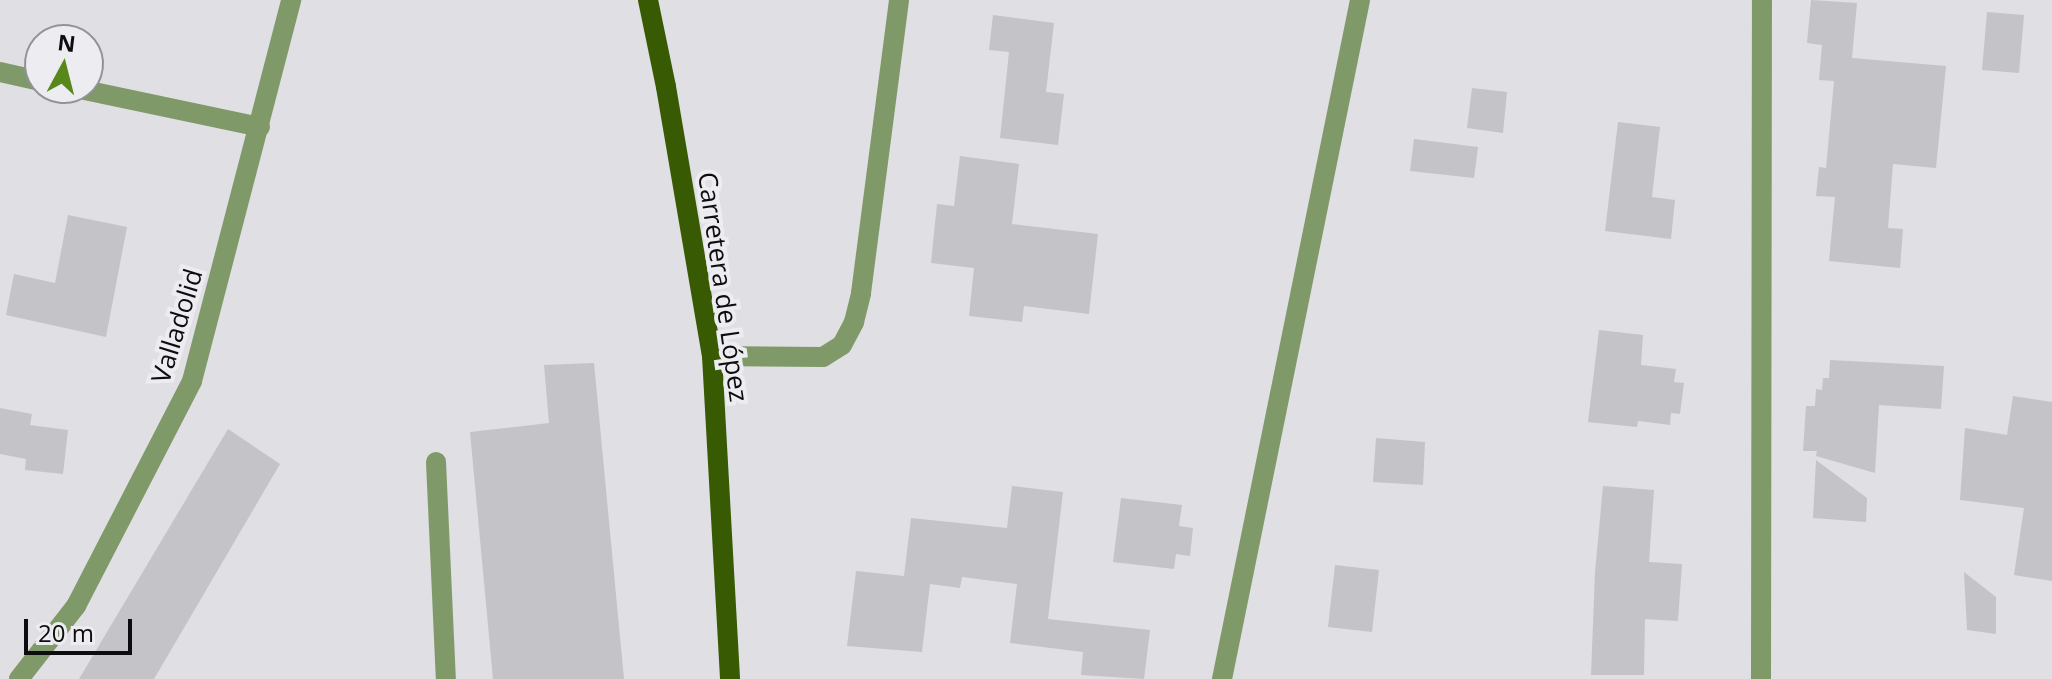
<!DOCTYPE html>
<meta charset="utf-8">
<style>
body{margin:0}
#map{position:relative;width:2052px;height:679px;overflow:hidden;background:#dfdfe4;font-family:"Open Sans",sans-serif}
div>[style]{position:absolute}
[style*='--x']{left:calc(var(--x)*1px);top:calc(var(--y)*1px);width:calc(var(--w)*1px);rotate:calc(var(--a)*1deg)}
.building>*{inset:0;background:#c3c3c8}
.minor>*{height:20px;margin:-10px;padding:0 10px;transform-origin:10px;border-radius:10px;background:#809968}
.major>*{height:20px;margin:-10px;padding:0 10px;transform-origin:10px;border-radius:10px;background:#385a02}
span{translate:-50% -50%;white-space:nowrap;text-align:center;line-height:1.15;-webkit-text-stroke:8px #ececf1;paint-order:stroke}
.street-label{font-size:26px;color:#0d0c0e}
.north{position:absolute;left:24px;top:24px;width:80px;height:80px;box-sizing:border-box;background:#ececf1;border:2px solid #939296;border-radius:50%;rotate:7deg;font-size:22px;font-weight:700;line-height:32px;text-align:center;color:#0d0c0e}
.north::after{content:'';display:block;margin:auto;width:28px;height:36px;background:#59881a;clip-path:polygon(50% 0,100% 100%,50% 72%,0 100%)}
.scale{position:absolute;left:24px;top:619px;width:108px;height:36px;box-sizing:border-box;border:4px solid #0d0c0e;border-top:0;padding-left:10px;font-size:24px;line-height:28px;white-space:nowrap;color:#0d0c0e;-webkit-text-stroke:6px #ececf1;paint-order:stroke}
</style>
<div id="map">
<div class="building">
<i style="clip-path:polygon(1811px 0,1857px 3px,1852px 58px,1946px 66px,1936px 168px,1893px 164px,1888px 228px,1903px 229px,1900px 268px,1829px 261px,1835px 197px,1816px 196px,1819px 167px,1826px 168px,1834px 81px,1819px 80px,1822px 45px,1807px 43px)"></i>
<i style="clip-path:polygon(1987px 12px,2024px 15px,2019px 73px,1982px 70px)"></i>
<i style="clip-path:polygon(993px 15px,1054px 23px,1046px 92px,1064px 94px,1058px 145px,1000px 138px,1009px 52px,989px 50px)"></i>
<i style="clip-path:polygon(1472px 88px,1507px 92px,1503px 133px,1467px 128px)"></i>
<i style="clip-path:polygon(1618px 122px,1660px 127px,1652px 197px,1675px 200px,1671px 239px,1605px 231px)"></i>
<i style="clip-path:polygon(1414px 139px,1478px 147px,1474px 178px,1410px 171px)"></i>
<i style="clip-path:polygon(960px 156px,1019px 164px,1012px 224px,1098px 234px,1089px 314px,1024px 306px,1022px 322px,969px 316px,974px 268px,931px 263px,937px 204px,954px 206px)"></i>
<i style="clip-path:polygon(68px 215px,127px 227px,106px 337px,6px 315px,14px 274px,55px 283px)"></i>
<i style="clip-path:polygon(1599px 330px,1643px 335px,1641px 365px,1676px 369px,1674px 382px,1684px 383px,1680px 414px,1671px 413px,1670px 425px,1638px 421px,1637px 427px,1588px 422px)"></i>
<i style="clip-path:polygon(1830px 360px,1944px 366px,1941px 409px,1879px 405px,1875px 473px,1816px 456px,1817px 451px,1803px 451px,1806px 406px,1815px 406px,1816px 389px,1822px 390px,1823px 378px,1829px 378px)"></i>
<i style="clip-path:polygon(594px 363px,624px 679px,493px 679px,470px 432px,549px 423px,544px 365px)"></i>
<i style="clip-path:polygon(2013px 396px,2052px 402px,2052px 581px,2014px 575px,2024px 508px,1960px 500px,1965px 428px,2007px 435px)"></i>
<i style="clip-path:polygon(0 408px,32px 414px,30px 425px,68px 430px,63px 474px,25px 470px,26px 459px,0 454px)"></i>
<i style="clip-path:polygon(228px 429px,280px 464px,154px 679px,79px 679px)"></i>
<i style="clip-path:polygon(1376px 438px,1425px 442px,1423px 485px,1373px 482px)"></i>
<i style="clip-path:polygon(1816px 460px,1867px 498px,1866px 522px,1813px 518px)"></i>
<i style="clip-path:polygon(1012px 486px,1063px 492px,1048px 619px,1150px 630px,1144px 679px,1081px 675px,1083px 652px,1010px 643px,1017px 584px,962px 577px,960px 588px,930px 584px,922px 652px,847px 646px,856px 571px,904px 576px,911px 518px,1007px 528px)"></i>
<i style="clip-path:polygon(1603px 486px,1654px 490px,1649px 562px,1682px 564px,1678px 621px,1645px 619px,1644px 675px,1591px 675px,1595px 572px)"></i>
<i style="clip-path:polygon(1121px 498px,1182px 505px,1179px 526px,1193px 528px,1190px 556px,1176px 554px,1174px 569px,1113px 562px)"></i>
<i style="clip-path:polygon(1335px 565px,1379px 570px,1372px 632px,1328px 627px)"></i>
<i style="clip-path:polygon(1964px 572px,1996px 597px,1996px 634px,1967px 630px)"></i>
</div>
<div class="minor">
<i style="--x:0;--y:72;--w:41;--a:12.7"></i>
<i style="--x:75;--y:88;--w:189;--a:11.9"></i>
<i style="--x:712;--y:356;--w:111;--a:0.5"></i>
<i style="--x:823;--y:357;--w:22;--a:-32"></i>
<i style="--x:842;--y:345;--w:26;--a:-62"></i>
<i style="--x:854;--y:322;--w:30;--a:-76"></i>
<i style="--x:861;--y:293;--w:295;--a:-82.6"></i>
<i style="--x:436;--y:462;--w:217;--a:87.4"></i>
<i style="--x:19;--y:679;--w:93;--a:-52"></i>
<i style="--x:76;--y:606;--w:253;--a:-62.7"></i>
<i style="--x:192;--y:381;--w:394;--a:-75.4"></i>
<i style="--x:1222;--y:679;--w:693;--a:-78.51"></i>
<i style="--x:1761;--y:679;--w:679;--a:-89.92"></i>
</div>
<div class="major">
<i style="--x:648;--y:0;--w:89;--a:78.3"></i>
<i style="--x:666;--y:87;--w:273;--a:80.3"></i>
<i style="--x:712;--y:356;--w:324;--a:86.8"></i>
</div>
<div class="street-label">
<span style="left:723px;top:287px;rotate:82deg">Carretera de López</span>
<span style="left:177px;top:326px;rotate:-73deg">Valladolid</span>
</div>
<div class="north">N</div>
<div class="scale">20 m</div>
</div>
